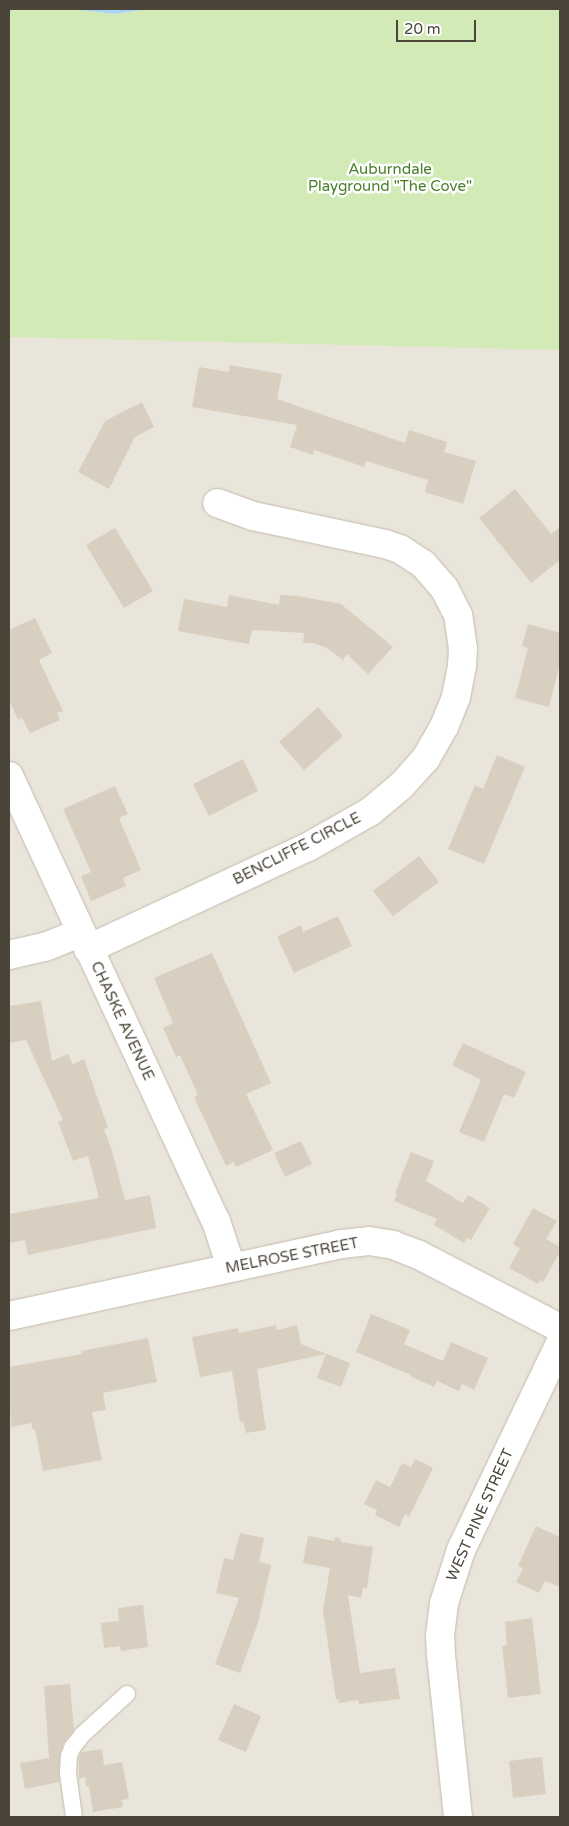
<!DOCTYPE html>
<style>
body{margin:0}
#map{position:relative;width:569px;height:1826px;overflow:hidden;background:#f6f3ec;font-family:"Varela Round",sans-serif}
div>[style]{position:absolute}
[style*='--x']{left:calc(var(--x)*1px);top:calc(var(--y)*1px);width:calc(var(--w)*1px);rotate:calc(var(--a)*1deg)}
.residential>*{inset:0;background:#eae5da}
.green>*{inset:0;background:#d2eab5}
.water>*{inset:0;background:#a9d4f2}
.building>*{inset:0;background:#d8cfc1}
.roads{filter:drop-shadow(0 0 1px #c2bbae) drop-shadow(0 0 1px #c2bbae)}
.lane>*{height:16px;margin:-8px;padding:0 8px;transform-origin:8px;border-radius:8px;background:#fff}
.street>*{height:28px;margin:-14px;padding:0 14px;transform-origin:14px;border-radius:14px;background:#fff}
span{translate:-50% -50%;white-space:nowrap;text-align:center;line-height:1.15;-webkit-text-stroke:5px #fff;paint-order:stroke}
.park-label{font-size:15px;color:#4a7f2a}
.street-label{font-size:15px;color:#4b4439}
.frame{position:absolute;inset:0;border:10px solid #4b4439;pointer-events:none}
.scale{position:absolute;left:396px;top:20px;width:80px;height:22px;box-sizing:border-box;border:2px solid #4b4439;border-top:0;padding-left:6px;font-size:15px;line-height:18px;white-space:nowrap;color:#4b4439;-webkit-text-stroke:4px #fff;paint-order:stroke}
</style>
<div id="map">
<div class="residential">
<i style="clip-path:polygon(9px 332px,560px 349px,560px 1817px,9px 1817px)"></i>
</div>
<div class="green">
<i style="clip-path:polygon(9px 9px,73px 9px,114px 14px,151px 9px,560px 9px,560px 350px,9px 337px)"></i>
</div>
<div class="water">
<i style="clip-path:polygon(73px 9px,151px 9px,114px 14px)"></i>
</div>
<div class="building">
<i style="clip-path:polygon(230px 365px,282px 374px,277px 399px,405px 443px,409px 430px,447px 442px,444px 452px,476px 461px,463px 504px,425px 492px,428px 480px,366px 461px,364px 467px,314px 450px,313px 455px,290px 447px,297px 425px,192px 407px,199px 367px,229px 372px)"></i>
<i style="clip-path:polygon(142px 402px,154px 427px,135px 437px,109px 489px,78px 472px,105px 421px)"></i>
<i style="clip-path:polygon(515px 489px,551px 534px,560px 527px,560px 560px,531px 583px,479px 518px)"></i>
<i style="clip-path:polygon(115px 528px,153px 591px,124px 608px,86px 545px)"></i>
<i style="clip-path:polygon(229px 595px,279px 605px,280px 595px,298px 596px,341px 604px,393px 647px,368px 674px,347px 654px,343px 660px,327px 648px,313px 643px,303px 643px,304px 633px,252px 630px,249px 644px,178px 631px,184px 599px,227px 607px)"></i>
<i style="clip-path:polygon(35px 618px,52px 653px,39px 660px,63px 711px,57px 713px,60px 720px,30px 733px,22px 718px,18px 720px,9px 700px,9px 630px)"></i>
<i style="clip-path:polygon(528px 624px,560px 633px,560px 663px,549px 707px,515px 698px,528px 648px,522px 646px)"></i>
<i style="clip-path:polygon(318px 707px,343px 736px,304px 770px,279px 742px)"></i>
<i style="clip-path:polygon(497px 755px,525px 767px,484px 864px,448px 849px,475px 785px,483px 789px)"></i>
<i style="clip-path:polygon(243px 759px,258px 791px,209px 816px,193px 784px)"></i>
<i style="clip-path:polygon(115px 786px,128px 814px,119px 818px,141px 870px,123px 878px,126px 886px,91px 901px,81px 876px,91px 872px,63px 809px)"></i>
<i style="clip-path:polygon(419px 856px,439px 882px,393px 916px,373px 891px)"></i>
<i style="clip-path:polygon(338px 916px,352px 946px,294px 973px,277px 937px,301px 925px,303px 932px)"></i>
<i style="clip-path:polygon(212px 953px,271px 1083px,246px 1094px,273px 1150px,236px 1167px,234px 1162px,226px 1166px,194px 1097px,198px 1095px,180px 1055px,176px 1057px,163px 1028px,173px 1023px,154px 978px)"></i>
<i style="clip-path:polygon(41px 1001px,52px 1061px,68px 1054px,73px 1064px,84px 1059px,108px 1128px,104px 1129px,112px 1151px,125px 1200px,150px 1195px,156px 1228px,28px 1255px,25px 1240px,9px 1243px,9px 1214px,99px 1198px,88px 1156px,73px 1161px,58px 1122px,63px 1120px,26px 1040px,9px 1043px,9px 1006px)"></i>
<i style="clip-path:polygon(463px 1043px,526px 1072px,514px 1098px,504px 1094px,484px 1142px,459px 1132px,481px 1080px,452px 1065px)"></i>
<i style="clip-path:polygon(301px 1141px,312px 1164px,285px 1177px,274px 1153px)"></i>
<i style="clip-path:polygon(411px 1152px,434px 1161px,426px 1181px,463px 1203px,468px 1195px,490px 1208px,471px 1240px,467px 1238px,464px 1243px,434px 1225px,437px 1219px,394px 1201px,397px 1194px,395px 1193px)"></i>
<i style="clip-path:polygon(533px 1208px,557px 1221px,546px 1239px,560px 1247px,560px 1252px,543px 1282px,540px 1280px,538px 1284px,509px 1268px,520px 1248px,513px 1244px)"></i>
<i style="clip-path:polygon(371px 1314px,410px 1330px,404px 1344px,443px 1361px,451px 1342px,488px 1358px,474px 1390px,462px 1384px,459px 1391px,437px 1381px,434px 1387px,410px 1376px,411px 1375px,356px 1352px)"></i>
<i style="clip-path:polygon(276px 1325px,277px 1330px,297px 1325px,301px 1344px,350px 1363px,341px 1387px,317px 1378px,326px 1354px,257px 1369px,266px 1430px,246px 1433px,243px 1421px,240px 1422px,232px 1371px,200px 1377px,192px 1337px,238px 1328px,239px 1333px)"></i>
<i style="clip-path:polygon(148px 1338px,157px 1382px,103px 1393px,106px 1410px,92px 1412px,102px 1460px,43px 1471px,35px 1429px,32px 1429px,32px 1423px,11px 1427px,9px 1367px,82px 1354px,81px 1351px)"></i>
<i style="clip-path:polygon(415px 1459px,433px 1468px,409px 1517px,405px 1514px,399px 1527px,375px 1515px,377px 1510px,364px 1504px,376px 1480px,390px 1487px,402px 1463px,411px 1467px)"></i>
<i style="clip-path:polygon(536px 1526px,560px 1537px,560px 1587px,545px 1581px,539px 1593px,516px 1582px,523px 1568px,518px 1566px)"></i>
<i style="clip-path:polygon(240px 1533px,264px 1538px,259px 1562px,271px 1565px,258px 1623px,240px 1673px,215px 1664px,239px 1598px,216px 1593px,224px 1558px,233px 1560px)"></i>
<i style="clip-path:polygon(308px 1536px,335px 1541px,335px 1537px,340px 1538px,341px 1542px,373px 1547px,367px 1588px,363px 1588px,361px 1598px,348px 1595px,360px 1673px,395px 1668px,400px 1699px,359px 1704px,358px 1700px,339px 1703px,339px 1699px,336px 1700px,323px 1610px,330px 1568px,303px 1563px)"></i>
<i style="clip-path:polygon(143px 1605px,148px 1647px,121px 1651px,120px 1646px,104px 1648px,101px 1623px,119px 1621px,118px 1608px)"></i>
<i style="clip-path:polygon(532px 1618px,541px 1694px,508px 1698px,502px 1646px,507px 1645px,505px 1622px)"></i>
<i style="clip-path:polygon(70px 1684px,74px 1730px,64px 1742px,60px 1753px,59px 1782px,25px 1789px,20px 1763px,49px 1758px,44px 1686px)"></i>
<i style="clip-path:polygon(234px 1704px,261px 1716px,246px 1752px,218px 1740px)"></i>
<i style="clip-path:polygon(102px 1749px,104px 1765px,122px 1762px,129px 1799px,122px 1800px,123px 1807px,93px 1812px,89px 1786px,86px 1786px,85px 1777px,79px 1779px,79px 1758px,81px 1752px)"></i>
<i style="clip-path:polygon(542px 1757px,546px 1794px,513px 1798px,509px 1761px)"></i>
</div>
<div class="roads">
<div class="lane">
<i style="--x:74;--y:1817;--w:44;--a:-97.8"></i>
<i style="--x:68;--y:1773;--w:17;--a:-87"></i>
<i style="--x:69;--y:1756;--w:9;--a:-69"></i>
<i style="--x:72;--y:1748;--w:16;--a:-52"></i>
<i style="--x:82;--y:1735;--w:61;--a:-42.3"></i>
</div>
<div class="street">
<i style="--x:9;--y:776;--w:491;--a:65.1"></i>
<i style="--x:216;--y:1221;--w:48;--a:71.9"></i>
<i style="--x:88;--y:949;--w:242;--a:-24.9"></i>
<i style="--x:308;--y:847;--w:73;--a:-29.7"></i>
<i style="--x:371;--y:811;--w:39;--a:-40"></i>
<i style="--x:401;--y:786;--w:38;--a:-48"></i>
<i style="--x:426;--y:758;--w:36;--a:-60"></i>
<i style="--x:444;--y:727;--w:32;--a:-68"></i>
<i style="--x:456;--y:697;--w:32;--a:-79"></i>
<i style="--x:462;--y:666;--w:17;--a:-87"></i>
<i style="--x:463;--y:649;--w:34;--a:-98"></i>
<i style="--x:458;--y:615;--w:30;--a:-117"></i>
<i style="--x:444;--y:588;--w:32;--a:-131"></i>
<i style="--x:423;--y:564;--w:27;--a:-147"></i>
<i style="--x:400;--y:549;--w:16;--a:-162"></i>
<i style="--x:385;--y:544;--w:135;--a:-168"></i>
<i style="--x:253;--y:516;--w:38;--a:-160"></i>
<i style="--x:9;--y:955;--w:37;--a:-13"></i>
<i style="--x:45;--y:947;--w:38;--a:-22"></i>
<i style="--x:9;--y:1316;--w:340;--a:-12.2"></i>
<i style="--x:341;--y:1244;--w:28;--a:-6"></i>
<i style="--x:369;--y:1241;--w:24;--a:9"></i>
<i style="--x:393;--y:1245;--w:26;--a:21"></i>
<i style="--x:417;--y:1254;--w:161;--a:27.4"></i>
<i style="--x:458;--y:1817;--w:163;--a:-96"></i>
<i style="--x:441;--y:1655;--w:19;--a:-93"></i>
<i style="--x:440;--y:1636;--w:33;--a:-83"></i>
<i style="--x:444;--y:1603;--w:56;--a:-72.2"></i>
<i style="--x:461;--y:1550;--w:229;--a:-64.4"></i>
</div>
</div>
<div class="park-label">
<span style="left:390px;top:178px">Auburndale<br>Playground "The Cove"</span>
</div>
<div class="street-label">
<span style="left:297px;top:849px;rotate:-27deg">BENCLIFFE CIRCLE</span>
<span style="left:122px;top:1021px;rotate:65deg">CHASKE AVENUE</span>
<span style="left:292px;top:1256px;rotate:-11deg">MELROSE STREET</span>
<span style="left:480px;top:1515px;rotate:-66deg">WEST PINE STREET</span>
</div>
<div class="frame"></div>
<div class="scale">20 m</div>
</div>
